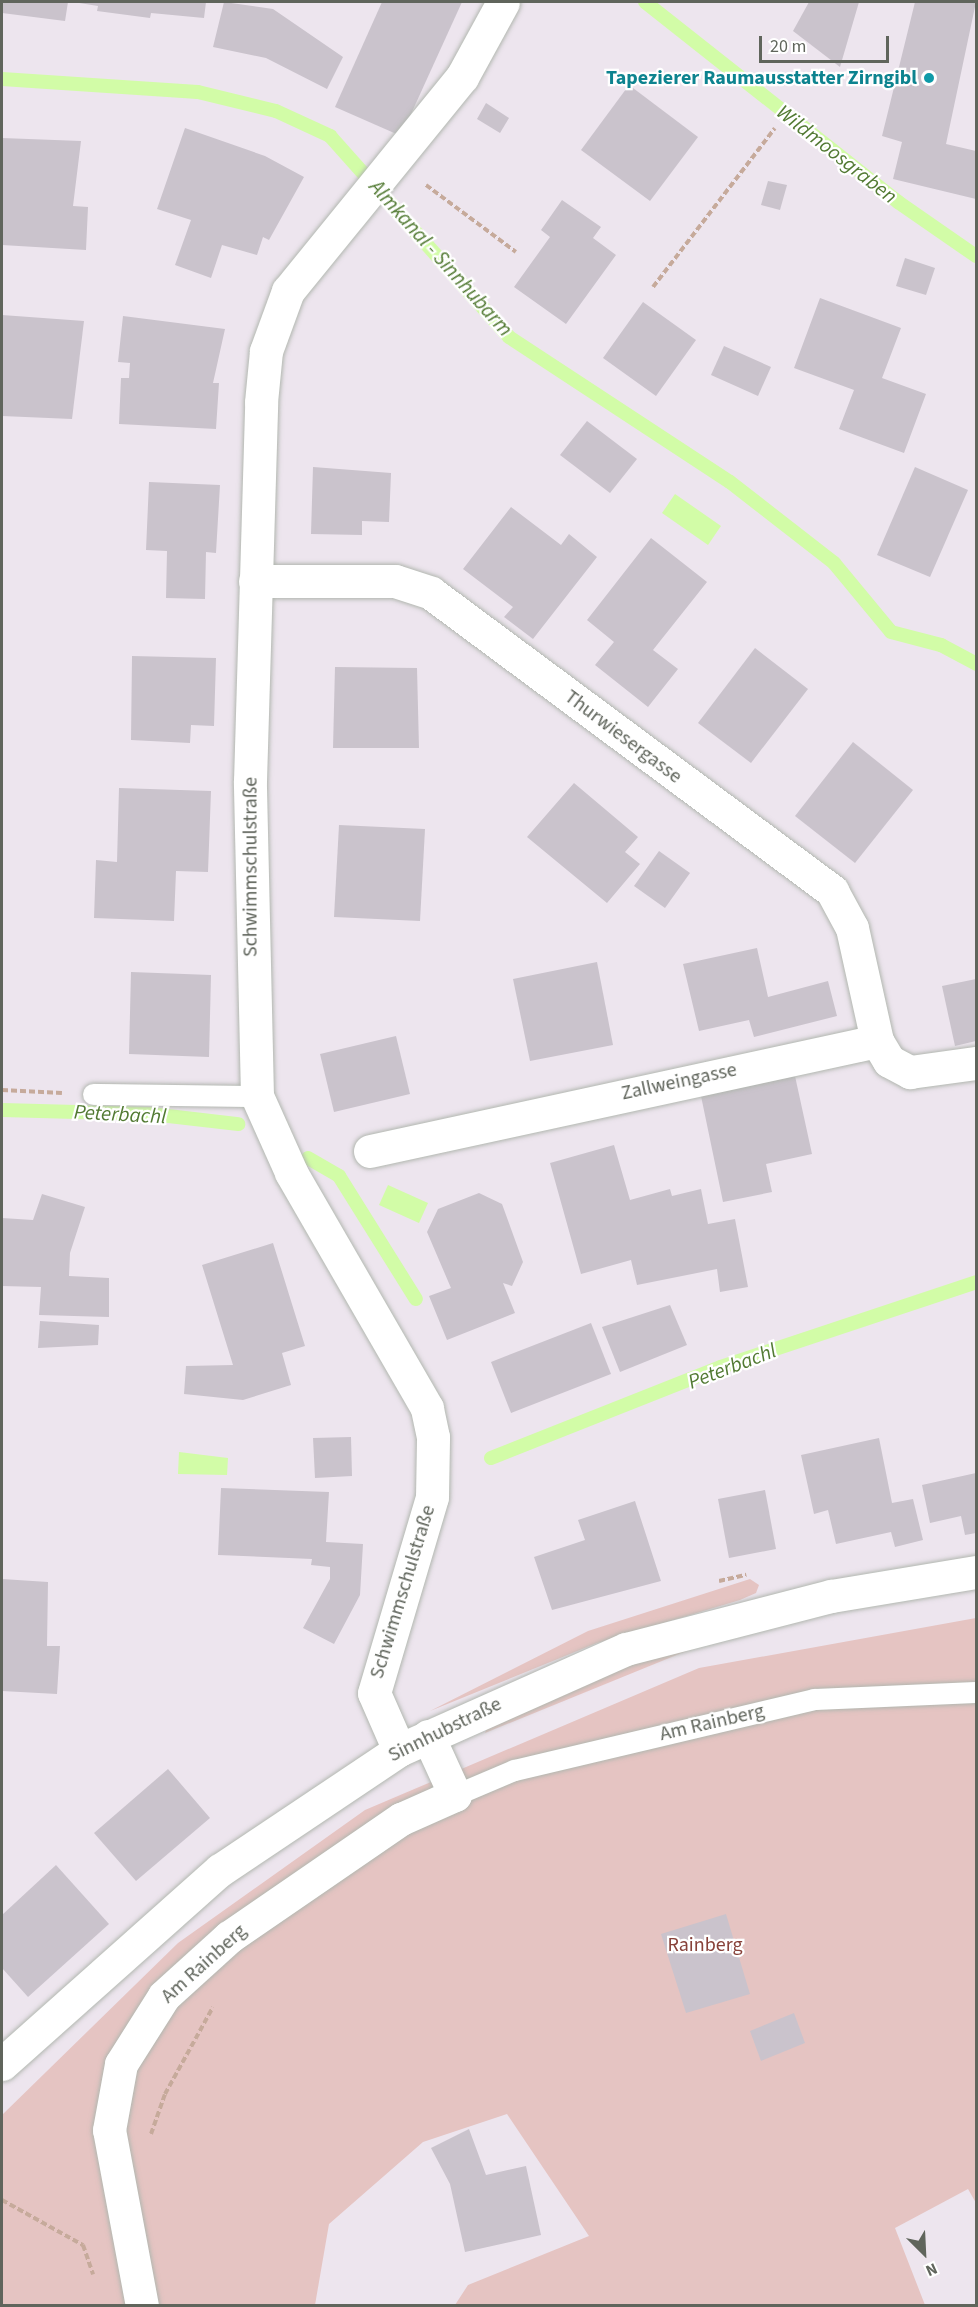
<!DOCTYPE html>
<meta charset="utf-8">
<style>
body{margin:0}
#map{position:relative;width:978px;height:2307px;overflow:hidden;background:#ede5ee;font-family:"Source Sans 3",sans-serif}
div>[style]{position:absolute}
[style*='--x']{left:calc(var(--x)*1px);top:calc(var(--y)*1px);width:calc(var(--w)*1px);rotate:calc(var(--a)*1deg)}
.green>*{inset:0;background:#e5c4c2}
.water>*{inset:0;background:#d2fca7}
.stream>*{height:14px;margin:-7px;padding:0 7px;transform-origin:7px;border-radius:7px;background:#d2fca7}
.building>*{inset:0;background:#cac3cc}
.path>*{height:4px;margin-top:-2px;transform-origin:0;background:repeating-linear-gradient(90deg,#c6aa9b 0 6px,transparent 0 9px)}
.roads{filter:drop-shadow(0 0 2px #b2b7b0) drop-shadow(0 0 2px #b2b7b0)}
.lane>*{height:21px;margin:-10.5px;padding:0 10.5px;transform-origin:10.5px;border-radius:10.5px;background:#fff}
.street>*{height:33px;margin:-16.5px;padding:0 16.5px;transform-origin:16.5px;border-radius:16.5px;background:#fff}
.secondary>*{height:33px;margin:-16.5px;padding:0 16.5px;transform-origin:16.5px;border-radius:16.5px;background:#fff}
.dots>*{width:16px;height:16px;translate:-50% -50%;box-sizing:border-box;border:3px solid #fff;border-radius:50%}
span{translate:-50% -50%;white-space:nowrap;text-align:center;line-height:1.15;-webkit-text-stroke:4.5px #fff;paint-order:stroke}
.culture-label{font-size:20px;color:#0d838f;font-weight:700}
.right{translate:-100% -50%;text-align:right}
.street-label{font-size:20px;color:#60655c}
.park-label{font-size:20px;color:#874139}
.water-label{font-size:21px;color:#527a33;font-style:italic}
.frame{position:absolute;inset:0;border:3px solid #60655c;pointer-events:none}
.north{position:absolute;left:894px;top:2223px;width:60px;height:60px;-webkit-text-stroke:4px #fff;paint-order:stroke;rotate:156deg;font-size:16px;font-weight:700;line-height:24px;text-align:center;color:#60655c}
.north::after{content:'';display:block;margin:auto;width:21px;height:27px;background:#60655c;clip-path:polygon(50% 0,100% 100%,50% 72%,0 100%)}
.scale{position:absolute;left:759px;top:36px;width:130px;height:27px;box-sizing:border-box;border:3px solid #60655c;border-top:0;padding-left:8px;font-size:18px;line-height:21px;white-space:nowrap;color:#60655c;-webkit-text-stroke:4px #fff;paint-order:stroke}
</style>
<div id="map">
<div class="green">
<i style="clip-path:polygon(750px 1579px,759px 1585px,756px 1593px,740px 1600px,597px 1643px,430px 1711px,588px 1631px)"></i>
<i style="clip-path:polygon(976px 1618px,976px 2203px,968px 2189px,895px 2228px,925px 2305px,455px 2305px,468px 2285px,589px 2236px,507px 2114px,423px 2142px,329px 2224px,315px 2305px,2px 2306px,2px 2115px,178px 1943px,365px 1810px,699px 1668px)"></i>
<i style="clip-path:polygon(695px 1642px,706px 1643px,485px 1733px,488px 1725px,605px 1674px)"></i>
</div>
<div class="water">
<i style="clip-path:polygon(675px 494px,721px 526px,708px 545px,662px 513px)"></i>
<i style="clip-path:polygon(388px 1185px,428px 1203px,419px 1223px,379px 1205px)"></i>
<i style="clip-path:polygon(179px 1452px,228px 1458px,227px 1475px,178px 1474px)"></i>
</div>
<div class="stream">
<i style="--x:645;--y:2;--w:323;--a:38.3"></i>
<i style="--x:898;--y:202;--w:95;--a:34.7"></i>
<i style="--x:2;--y:79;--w:196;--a:3.8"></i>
<i style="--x:198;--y:92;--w:80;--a:13.7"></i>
<i style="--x:276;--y:111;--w:60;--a:24.8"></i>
<i style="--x:330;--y:136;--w:269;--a:48.3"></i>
<i style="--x:509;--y:337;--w:264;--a:33.3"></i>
<i style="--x:730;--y:482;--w:132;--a:37.9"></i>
<i style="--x:834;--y:563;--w:89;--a:50.4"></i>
<i style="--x:891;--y:632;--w:52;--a:14.6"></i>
<i style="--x:941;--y:645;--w:40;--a:28"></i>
<i style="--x:2;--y:1110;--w:149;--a:1.5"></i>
<i style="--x:151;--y:1114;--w:88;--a:6.6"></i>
<i style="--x:308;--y:1158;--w:36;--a:30"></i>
<i style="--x:339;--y:1176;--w:145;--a:58"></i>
<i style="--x:491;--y:1458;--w:247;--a:-21.6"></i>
<i style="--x:721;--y:1367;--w:269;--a:-18.4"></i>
</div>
<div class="building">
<i style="clip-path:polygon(2px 2px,68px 2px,65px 21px,2px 13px)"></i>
<i style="clip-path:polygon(73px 2px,206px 2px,204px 18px,151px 13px,150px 18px,97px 11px,98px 6px)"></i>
<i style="clip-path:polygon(224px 2px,273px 9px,343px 57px,327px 89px,266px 58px,213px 47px)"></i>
<i style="clip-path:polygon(382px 2px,462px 2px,401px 136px,335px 107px)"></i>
<i style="clip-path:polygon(809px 2px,859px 2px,840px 67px,793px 31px)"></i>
<i style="clip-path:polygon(915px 2px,976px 2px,946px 144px,976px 151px,976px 199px,893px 179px,902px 142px,882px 136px)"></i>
<i style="clip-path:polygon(629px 85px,698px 137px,650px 201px,581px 150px)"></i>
<i style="clip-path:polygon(486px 103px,509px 118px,500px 133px,477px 119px)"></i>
<i style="clip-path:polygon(185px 128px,265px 156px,304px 177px,269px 240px,263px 237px,257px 255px,222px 245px,211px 278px,175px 265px,191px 220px,157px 209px)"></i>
<i style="clip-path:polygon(2px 138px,81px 141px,73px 206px,88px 207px,86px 250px,2px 245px)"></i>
<i style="clip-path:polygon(768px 181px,787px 185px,780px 210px,761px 205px)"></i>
<i style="clip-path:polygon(562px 200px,601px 227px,593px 238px,616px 255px,566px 324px,514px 287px,550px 237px,541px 230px)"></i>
<i style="clip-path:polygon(905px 258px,935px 268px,926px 295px,896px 286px)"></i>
<i style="clip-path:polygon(820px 298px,901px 328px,882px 378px,926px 394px,904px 453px,839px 429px,854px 390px,794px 368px)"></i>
<i style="clip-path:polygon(643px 302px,696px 340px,656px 396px,603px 358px)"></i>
<i style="clip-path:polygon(2px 315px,84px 321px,72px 419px,2px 416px)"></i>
<i style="clip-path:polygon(123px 316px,225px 329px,213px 383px,219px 383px,216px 429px,119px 424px,121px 378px,129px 378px,130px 363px,118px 362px)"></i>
<i style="clip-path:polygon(724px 346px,771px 367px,758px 396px,711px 375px)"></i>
<i style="clip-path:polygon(587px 421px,637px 459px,610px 493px,560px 455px)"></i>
<i style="clip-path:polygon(313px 467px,391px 473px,389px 522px,362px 521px,362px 535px,311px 534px)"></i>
<i style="clip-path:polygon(915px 467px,968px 490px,930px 577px,877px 555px)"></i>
<i style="clip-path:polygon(149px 482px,220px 485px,216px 553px,206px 552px,205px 599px,166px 598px,167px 551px,146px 550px)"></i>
<i style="clip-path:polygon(511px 507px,561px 545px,569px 534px,597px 557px,533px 639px,504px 617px,513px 607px,463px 569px)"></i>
<i style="clip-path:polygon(651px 538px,707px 582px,653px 650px,678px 669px,648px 707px,595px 665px,614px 642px,587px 620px)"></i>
<i style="clip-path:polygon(755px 648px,808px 689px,751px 763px,698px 723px)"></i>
<i style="clip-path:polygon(132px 656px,216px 658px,214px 726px,191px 725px,190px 743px,131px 740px)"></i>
<i style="clip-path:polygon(335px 667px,417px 668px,419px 748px,333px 748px)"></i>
<i style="clip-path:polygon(853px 742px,913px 790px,855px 863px,795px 816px)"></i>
<i style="clip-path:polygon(574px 783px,638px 837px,625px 852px,640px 864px,607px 903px,527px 837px)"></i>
<i style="clip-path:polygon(119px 788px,211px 791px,208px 872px,176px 871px,174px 921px,94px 918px,96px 860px,117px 862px)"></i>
<i style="clip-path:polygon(339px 825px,425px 829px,420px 921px,334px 917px)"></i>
<i style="clip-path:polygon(659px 851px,690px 873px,665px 908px,634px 886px)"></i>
<i style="clip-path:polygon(757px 948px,768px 997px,828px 981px,837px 1016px,754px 1037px,749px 1020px,699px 1031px,683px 964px)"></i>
<i style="clip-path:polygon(597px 962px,613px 1045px,530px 1061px,513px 979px)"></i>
<i style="clip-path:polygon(131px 972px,211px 975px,209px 1057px,129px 1054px)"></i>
<i style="clip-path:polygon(976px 979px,976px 1041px,955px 1046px,942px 986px)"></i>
<i style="clip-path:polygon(396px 1036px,410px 1094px,334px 1112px,320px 1054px)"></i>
<i style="clip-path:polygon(795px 1076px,812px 1154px,766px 1164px,772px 1192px,723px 1202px,701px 1096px)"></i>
<i style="clip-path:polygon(614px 1145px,630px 1200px,670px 1189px,672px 1196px,701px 1189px,708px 1224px,735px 1219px,748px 1287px,720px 1292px,717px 1269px,637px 1285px,631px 1260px,581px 1274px,550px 1163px)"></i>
<i style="clip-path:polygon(479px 1193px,502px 1204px,523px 1262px,512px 1286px,503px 1283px,515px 1313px,447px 1340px,429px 1296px,451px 1288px,427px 1232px,438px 1209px)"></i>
<i style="clip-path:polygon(42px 1194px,85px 1207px,70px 1253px,69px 1276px,109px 1278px,109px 1317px,39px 1315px,41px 1287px,2px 1286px,2px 1218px,33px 1220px)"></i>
<i style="clip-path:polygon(273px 1243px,305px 1346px,282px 1353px,291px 1385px,243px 1400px,184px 1394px,186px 1366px,233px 1365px,202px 1265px)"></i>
<i style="clip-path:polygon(670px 1305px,687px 1345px,620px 1372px,602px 1327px)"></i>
<i style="clip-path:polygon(40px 1321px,99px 1325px,98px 1345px,38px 1348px)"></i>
<i style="clip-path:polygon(591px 1323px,611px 1374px,511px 1413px,491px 1362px)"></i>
<i style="clip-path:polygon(351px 1437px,352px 1476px,315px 1478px,313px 1438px)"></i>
<i style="clip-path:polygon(879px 1438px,892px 1503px,913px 1499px,923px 1540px,895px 1547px,891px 1532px,836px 1544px,828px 1510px,814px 1514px,801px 1455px)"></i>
<i style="clip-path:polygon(976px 1473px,976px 1533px,965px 1535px,961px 1516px,930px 1523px,922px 1485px)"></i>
<i style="clip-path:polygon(221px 1488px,329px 1492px,326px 1542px,363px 1544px,360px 1595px,334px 1644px,303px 1628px,330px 1579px,330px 1567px,311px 1565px,312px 1559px,218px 1555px)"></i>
<i style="clip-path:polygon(765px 1490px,776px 1549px,729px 1558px,718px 1499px)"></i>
<i style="clip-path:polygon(635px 1501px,661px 1581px,552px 1610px,534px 1557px,585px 1540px,578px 1520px)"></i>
<i style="clip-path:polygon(2px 1579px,48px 1582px,47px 1646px,60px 1646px,57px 1694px,2px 1691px)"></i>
<i style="clip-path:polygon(168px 1769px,210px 1818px,136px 1881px,94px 1833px)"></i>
<i style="clip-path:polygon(56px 1865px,109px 1924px,28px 1997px,2px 1968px,2px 1915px)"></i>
<i style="clip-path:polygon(726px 1914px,750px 1994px,686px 2013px,661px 1934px)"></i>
<i style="clip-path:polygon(794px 2013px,805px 2043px,761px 2061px,750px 2031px)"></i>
<i style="clip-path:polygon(469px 2129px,486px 2175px,526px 2166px,541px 2235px,465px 2252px,450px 2184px,431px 2148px)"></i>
</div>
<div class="path">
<i style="--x:426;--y:185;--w:112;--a:36.7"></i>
<i style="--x:653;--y:287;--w:200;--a:-52.5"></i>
<i style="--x:2;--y:1090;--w:60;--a:2.9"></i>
<i style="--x:719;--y:1581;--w:28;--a:-13"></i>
<i style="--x:151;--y:2134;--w:42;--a:-70.7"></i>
<i style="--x:165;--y:2094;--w:99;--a:-61.1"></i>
<i style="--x:2;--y:2200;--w:93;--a:29.1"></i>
<i style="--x:83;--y:2245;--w:31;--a:71"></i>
</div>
<div class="roads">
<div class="lane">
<i style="--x:93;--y:1094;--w:164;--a:0.7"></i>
<i style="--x:455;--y:1795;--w:64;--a:-23"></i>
<i style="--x:514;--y:1770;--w:308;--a:-13.3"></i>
<i style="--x:814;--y:1699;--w:162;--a:-2.5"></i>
</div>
<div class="street">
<i style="--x:255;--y:581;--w:140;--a:0"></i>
<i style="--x:395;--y:581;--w:38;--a:18"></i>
<i style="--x:431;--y:593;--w:500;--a:36.6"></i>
<i style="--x:832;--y:891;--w:42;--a:61.6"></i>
<i style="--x:852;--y:928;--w:116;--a:77.5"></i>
<i style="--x:370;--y:1151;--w:519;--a:-12.24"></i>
<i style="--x:877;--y:1041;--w:23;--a:59"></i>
<i style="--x:889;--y:1061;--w:24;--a:28"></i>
<i style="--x:910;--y:1072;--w:67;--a:-7.8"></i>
<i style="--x:399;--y:1750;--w:62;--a:-113.7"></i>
<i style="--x:374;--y:1693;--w:204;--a:-73.5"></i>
<i style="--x:432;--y:1497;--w:60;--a:-89"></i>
<i style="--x:433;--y:1437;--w:30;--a:-102"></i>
<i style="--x:427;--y:1408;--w:272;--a:-120"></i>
<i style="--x:291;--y:1172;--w:83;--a:-114.1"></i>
<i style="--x:257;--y:1096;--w:315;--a:-91.3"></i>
<i style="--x:250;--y:781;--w:379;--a:-88.3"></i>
<i style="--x:261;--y:402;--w:51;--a:-84.4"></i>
<i style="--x:266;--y:351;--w:64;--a:-69.9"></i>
<i style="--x:288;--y:291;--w:276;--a:-50.9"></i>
<i style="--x:462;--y:77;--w:85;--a:-61.3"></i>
<i style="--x:142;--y:2306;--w:179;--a:-100.6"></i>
<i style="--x:109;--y:2130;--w:67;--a:-79.7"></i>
<i style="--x:121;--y:2064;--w:80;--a:-57.7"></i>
<i style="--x:164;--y:1996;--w:88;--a:-42.2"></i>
<i style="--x:229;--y:1937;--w:209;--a:-34.5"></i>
<i style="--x:401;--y:1819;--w:59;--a:-24"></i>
<i style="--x:455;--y:1795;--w:65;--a:-114.6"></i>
</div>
<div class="secondary">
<i style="--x:2;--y:2064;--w:292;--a:-41.7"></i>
<i style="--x:220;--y:1870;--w:216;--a:-33.8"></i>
<i style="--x:399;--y:1750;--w:248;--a:-24"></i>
<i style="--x:626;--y:1649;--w:212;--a:-14.5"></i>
<i style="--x:831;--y:1596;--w:147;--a:-9.4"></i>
</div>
</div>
<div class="dots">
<i style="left:929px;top:78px;background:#0f9aa8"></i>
</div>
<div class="culture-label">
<span class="right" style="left:917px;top:78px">Tapezierer Raumausstatter Zirngibl</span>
</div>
<div class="street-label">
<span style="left:623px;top:737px;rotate:37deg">Thurwiesergasse</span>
<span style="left:251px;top:867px;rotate:-90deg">Schwimmschulstraße</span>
<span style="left:679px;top:1082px;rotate:-12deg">Zallweingasse</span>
<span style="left:403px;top:1592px;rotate:-73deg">Schwimmschulstraße</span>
<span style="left:712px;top:1723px;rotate:-13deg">Am Rainberg</span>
<span style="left:445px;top:1730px;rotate:-26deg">Sinnhubstraße</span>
<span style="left:204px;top:1964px;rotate:-42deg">Am Rainberg</span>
</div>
<div class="park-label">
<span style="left:705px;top:1945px">Rainberg</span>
</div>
<div class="water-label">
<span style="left:837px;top:154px;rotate:38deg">Wildmoosgraben</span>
<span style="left:441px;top:258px;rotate:48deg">Almkanal - Sinnhubarm</span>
<span style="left:120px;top:1114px;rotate:3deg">Peterbachl</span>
<span style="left:732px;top:1366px;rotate:-21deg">Peterbachl</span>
</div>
<div class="frame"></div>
<div class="north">N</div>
<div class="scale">20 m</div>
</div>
